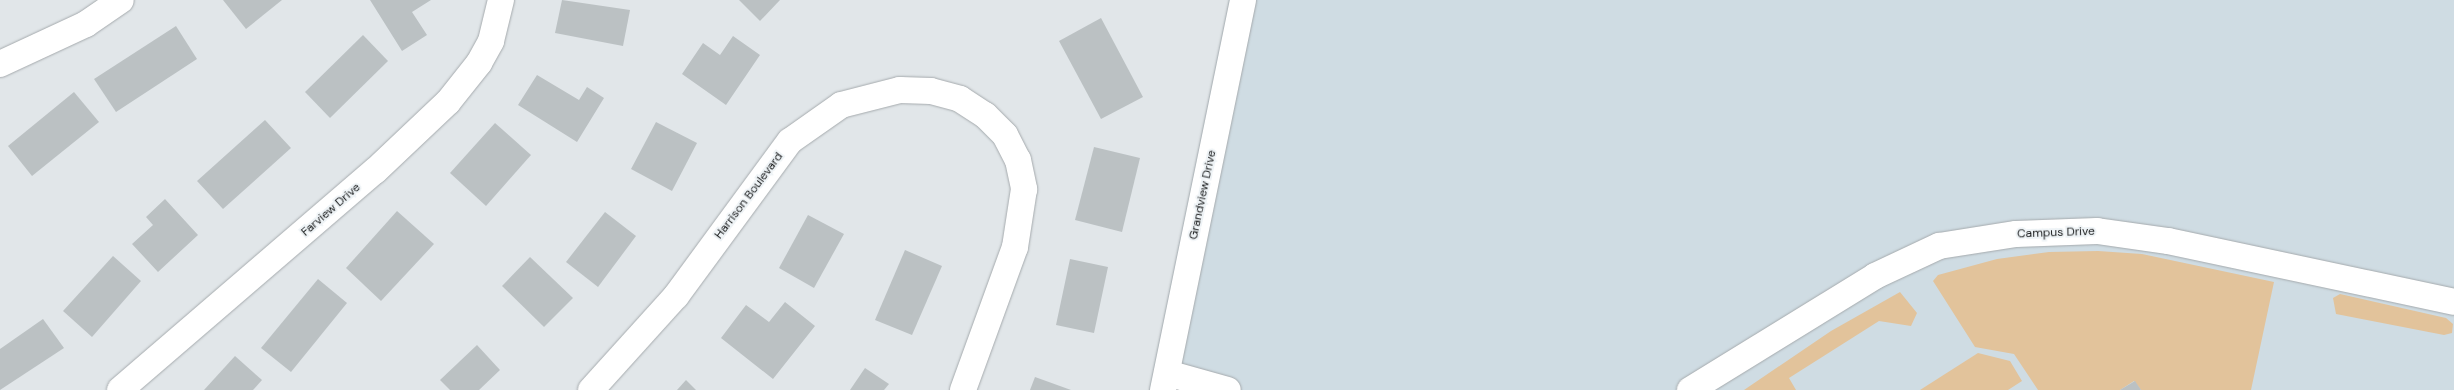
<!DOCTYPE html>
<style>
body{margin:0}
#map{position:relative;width:2454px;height:390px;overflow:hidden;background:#e1e6e9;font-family:"DM Sans",sans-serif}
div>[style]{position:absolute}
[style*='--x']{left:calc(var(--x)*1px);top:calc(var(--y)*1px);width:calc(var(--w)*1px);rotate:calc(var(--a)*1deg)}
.built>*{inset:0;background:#cfdce3}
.green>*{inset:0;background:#e2c39b}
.building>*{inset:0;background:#bbc1c3}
.roads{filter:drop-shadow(0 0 1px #a5aaad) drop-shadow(0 0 1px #a5aaad)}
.minor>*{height:26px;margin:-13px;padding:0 13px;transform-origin:13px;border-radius:13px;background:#fff}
span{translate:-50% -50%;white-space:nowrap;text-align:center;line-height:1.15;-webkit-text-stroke:4px #eef3f6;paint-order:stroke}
.street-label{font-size:12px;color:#1b1d1e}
</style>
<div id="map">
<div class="built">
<i style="clip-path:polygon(1229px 0,2454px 0,2454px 390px,1149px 390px)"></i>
</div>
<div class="green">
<i style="clip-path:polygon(2098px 251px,2142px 254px,2274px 282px,2251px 390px,2141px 390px,2134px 381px,2120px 390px,2038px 390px,2014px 354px,1975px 347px,1933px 281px,1938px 275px,1997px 259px,2049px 252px)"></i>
<i style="clip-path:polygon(1900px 292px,1917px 313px,1911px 326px,1879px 321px,1789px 378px,1796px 390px,1744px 390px,1831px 331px)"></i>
<i style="clip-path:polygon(2340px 294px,2446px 318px,2453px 324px,2452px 333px,2444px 335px,2336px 314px,2333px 298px)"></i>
<i style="clip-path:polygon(1978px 353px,2010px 361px,2022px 381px,2008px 390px,1920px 390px)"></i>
</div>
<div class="building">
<i style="clip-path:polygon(223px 0,282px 0,246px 29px)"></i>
<i style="clip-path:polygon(370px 0,431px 0,412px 12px,427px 35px,402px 51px)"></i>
<i style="clip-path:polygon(562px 0,630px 10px,623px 46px,555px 33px)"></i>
<i style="clip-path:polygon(739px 0,780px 0,760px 21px)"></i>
<i style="clip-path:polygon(1101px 18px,1143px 97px,1101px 119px,1059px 41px)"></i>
<i style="clip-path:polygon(176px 26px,197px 59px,116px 112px,94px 79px)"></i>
<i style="clip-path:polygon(363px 35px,388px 61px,330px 118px,305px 92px)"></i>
<i style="clip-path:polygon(733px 36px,760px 55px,726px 105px,682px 74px,703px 43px,720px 55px)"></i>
<i style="clip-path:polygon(537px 75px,579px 100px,587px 87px,604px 98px,577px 142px,518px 105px)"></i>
<i style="clip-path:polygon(74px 92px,99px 122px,32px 176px,8px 146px)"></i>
<i style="clip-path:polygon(265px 120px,291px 148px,223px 209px,197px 181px)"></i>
<i style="clip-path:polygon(656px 122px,697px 143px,672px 191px,631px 169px)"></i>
<i style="clip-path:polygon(495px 123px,531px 155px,486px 206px,450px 173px)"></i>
<i style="clip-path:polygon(1094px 147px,1140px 158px,1122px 232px,1075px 220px)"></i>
<i style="clip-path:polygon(165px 199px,198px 235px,158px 272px,132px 244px,153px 225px,146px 217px)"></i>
<i style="clip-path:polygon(397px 211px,434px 244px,381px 301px,346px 268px)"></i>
<i style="clip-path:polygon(605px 212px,636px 236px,598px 287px,566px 262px)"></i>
<i style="clip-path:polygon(808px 215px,844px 234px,814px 288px,779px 268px)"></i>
<i style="clip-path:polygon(905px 250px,942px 266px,912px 335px,875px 320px)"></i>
<i style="clip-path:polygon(113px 256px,141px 281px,92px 337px,63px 311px)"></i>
<i style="clip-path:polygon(530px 257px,573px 298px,544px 327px,502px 286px)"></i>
<i style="clip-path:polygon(1070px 259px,1108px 267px,1094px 333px,1056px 325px)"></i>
<i style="clip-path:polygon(318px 279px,347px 303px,291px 372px,261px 348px)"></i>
<i style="clip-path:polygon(785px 302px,815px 326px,773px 379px,721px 338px,746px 305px,769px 322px)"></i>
<i style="clip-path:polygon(43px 319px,64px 348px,0 390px,0 349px)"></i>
<i style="clip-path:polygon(477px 345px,500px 370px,479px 390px,450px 390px,440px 380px)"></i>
<i style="clip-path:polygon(235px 356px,262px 380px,253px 390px,204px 390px)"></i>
<i style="clip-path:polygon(865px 368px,889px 384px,884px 390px,850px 390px)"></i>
<i style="clip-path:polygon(1035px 377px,1071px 390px,1030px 390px)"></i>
<i style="clip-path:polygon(686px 380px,696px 390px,677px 390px)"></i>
<i style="clip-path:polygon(2135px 381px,2141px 390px,2120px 390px)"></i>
</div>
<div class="roads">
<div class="minor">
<i style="--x:0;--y:64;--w:95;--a:-24.9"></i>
<i style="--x:86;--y:24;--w:42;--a:-34.4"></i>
<i style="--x:1167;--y:373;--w:63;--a:15.6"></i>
<i style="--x:120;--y:390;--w:336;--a:-40.7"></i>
<i style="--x:375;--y:171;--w:100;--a:-43.4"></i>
<i style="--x:448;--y:102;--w:50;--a:-51.5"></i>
<i style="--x:479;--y:63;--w:25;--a:-61"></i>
<i style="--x:491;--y:41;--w:42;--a:-76.3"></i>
<i style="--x:591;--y:390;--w:127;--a:-47.9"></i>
<i style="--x:676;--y:296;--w:192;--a:-53.7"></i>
<i style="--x:790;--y:141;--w:62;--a:-35.2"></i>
<i style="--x:841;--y:105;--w:61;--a:-14.3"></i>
<i style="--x:900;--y:90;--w:31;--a:2"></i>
<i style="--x:931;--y:91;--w:30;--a:15"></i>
<i style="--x:960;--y:99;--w:30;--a:33"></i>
<i style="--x:985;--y:115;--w:28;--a:45"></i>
<i style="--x:1005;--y:135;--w:28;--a:63"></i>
<i style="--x:1018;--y:160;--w:30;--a:78"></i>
<i style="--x:1024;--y:189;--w:59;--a:98.8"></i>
<i style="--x:1015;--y:247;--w:152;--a:110"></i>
<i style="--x:1163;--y:390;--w:398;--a:-78.4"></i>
<i style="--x:1690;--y:390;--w:217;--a:-31.6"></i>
<i style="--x:1875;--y:276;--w:71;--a:-25.1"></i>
<i style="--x:1939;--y:246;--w:78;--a:-8.9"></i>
<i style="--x:2016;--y:234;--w:81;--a:-2.1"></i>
<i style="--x:2097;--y:231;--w:72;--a:8"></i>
<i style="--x:2168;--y:241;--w:292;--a:12"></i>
</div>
</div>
<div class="street-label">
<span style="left:1203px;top:195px;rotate:-78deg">Grandview Drive</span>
<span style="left:749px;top:196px;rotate:-53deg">Harrison Boulevard</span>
<span style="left:331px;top:210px;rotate:-41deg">Farview Drive</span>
<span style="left:2056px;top:233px;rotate:-2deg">Campus Drive</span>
</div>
</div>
